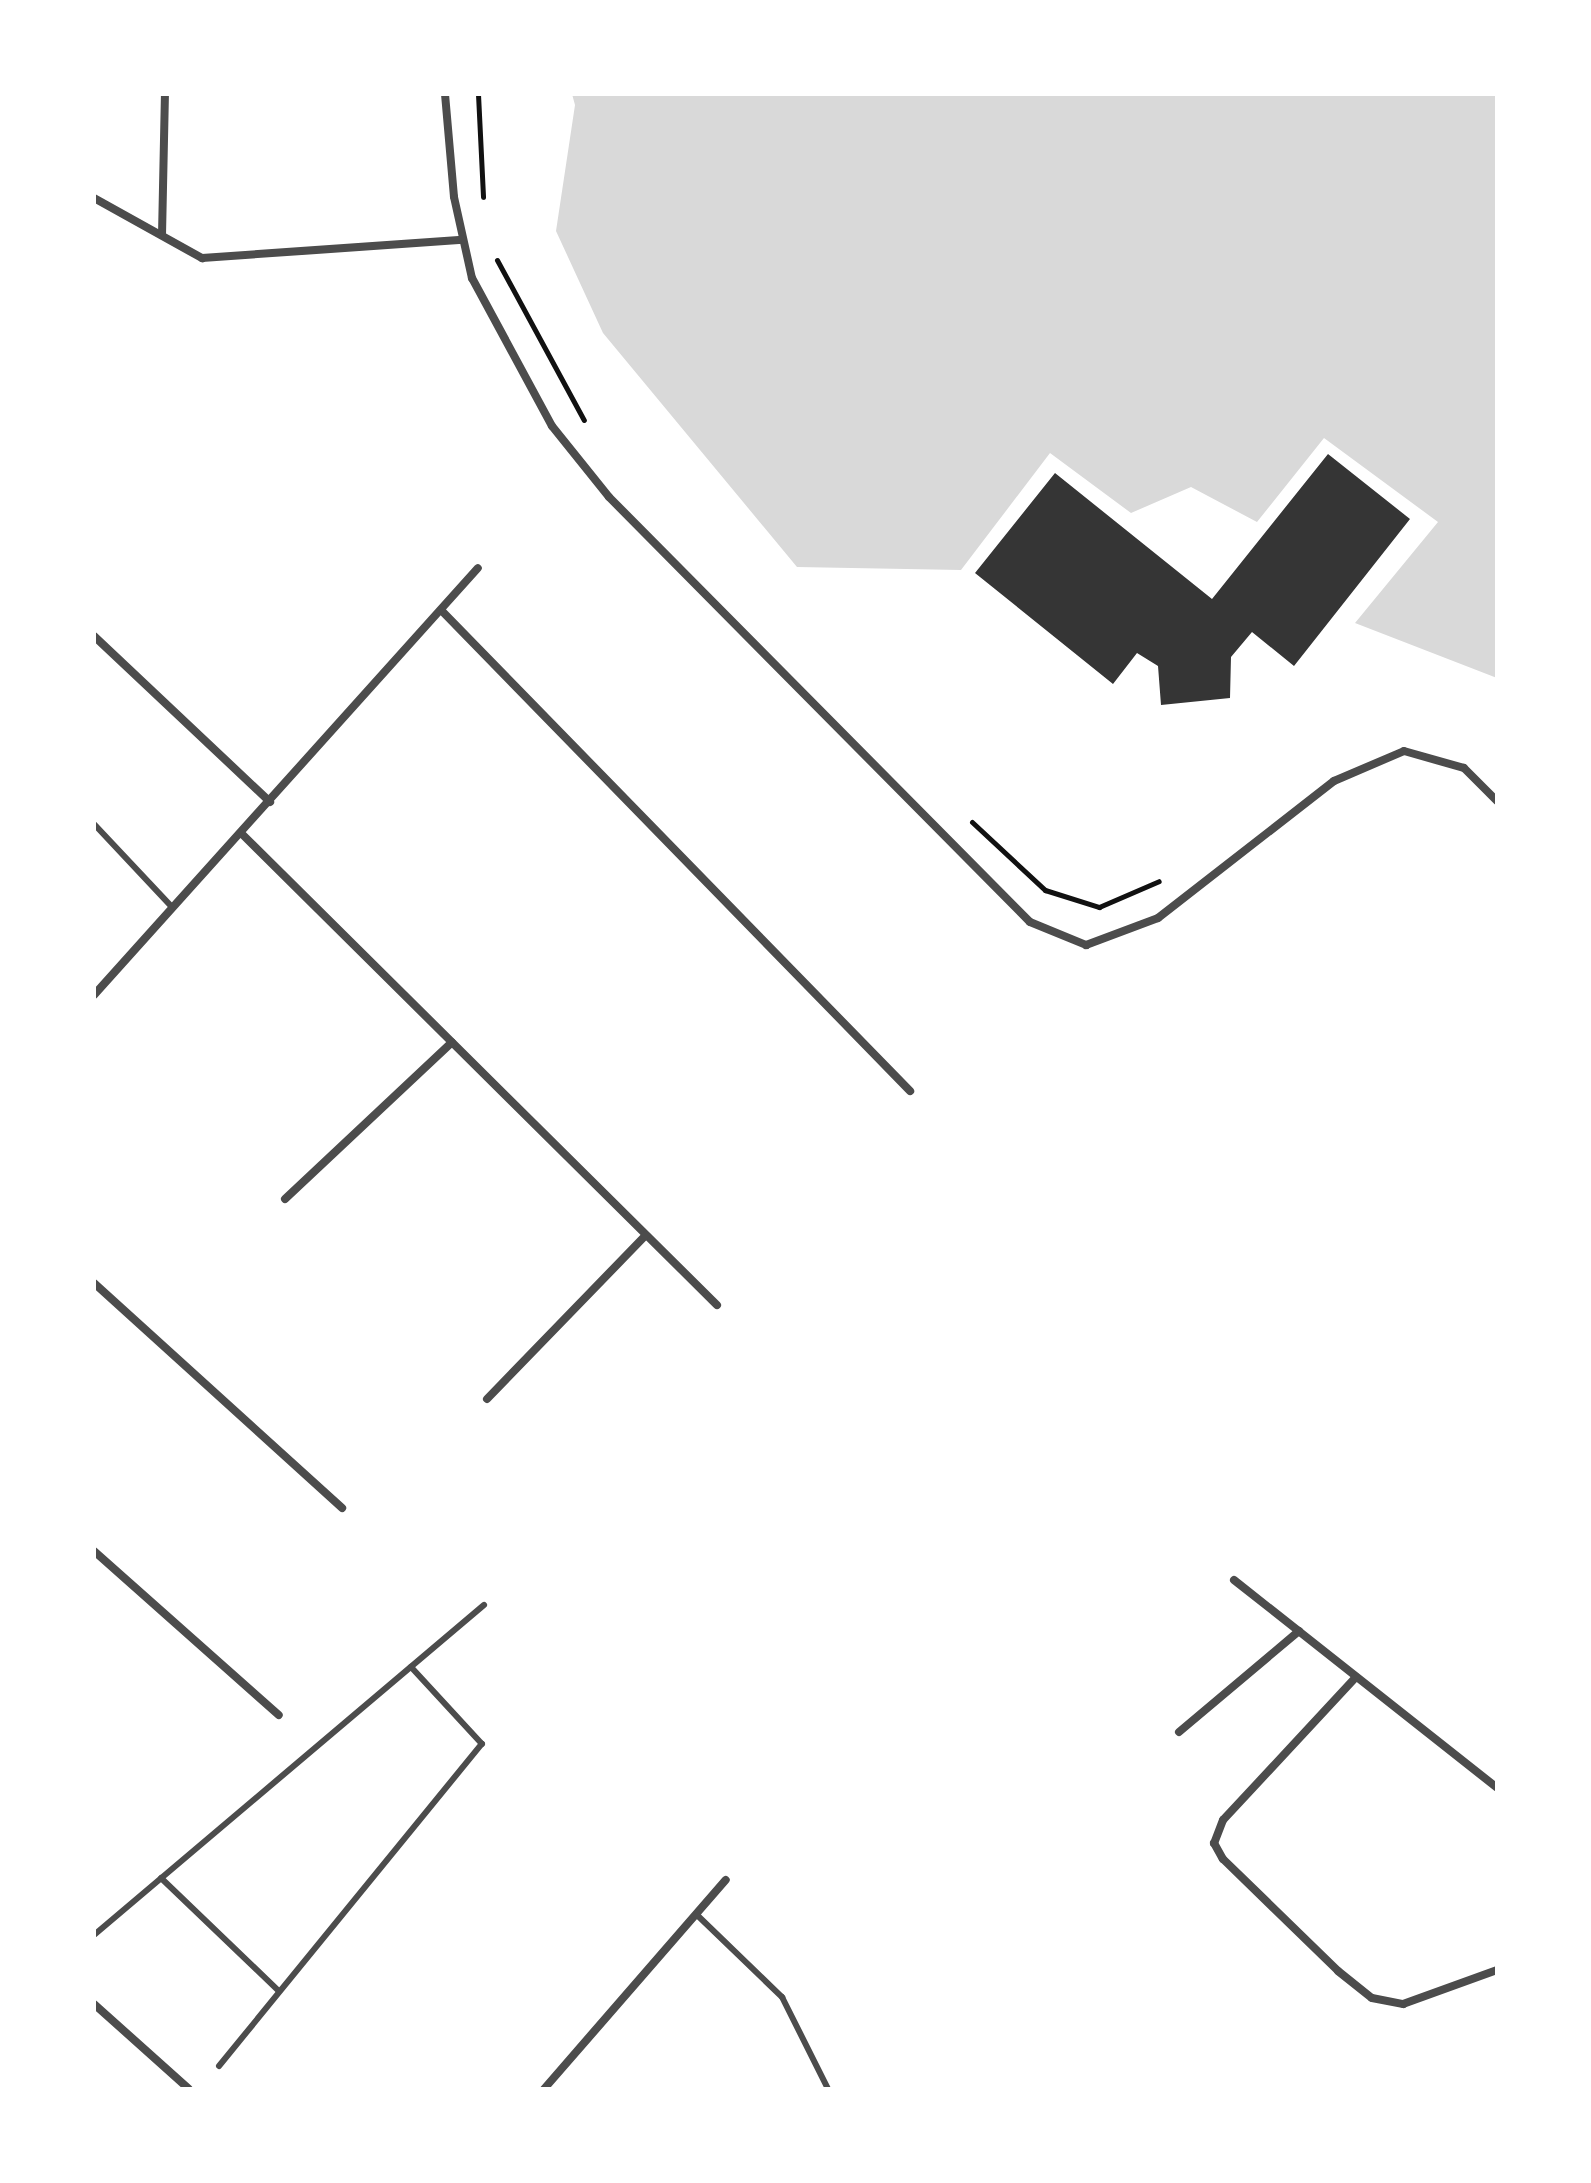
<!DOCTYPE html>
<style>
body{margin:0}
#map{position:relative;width:1591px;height:2183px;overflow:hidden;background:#fff;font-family:Raleway,sans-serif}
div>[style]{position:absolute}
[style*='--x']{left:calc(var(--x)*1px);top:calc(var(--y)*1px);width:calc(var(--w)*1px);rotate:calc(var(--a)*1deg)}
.water>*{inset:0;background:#d9d9d9}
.building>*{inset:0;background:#353535}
.path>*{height:5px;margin:-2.5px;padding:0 2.5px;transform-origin:2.5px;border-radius:2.5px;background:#111}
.service>*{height:6px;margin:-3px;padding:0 3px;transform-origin:3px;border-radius:3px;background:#4c4c4c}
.minor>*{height:8px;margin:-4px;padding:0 4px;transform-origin:4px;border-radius:4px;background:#4c4c4c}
span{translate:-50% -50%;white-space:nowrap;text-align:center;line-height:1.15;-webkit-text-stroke:6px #fff;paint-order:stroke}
.frame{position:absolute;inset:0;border:96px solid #fff;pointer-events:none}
</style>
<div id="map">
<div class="water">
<i style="clip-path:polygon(572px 94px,1497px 94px,1497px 678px,1355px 623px,1438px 522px,1324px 438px,1257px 522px,1191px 487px,1131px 513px,1050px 453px,961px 570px,797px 567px,603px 333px,556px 231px,575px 105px)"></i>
</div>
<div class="building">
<i style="clip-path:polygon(1328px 454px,1410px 519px,1294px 666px,1252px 632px,1231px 657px,1230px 698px,1161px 705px,1158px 666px,1137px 653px,1113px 684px,975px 573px,1055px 473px,1212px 599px)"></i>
</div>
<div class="path">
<i style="--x:478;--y:94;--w:103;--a:87.2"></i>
<i style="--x:497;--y:260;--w:182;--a:61.5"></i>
<i style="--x:972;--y:822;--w:100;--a:43"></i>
<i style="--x:1045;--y:890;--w:57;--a:17.5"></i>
<i style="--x:1099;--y:907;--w:65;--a:-23.4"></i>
</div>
<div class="service">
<i style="--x:94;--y:824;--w:112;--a:46.8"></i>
<i style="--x:161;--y:1878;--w:163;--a:43.8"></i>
<i style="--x:696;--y:1914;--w:120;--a:44"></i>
<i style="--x:782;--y:1997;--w:103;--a:63.4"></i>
<i style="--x:94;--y:1935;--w:511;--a:-40.24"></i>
<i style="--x:219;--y:2066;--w:416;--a:-50.8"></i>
<i style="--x:482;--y:1744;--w:105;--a:-132.7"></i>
</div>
<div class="minor">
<i style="--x:445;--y:94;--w:103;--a:85"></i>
<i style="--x:454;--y:197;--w:83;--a:77.5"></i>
<i style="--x:472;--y:278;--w:168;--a:61.6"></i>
<i style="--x:552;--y:426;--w:91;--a:51.2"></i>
<i style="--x:609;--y:497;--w:598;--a:45.27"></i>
<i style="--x:1030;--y:922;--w:61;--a:22.3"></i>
<i style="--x:1086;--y:945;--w:77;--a:-20.6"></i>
<i style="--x:1158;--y:918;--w:223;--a:-37.9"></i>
<i style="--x:1334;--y:781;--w:76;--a:-23.2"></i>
<i style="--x:1404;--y:751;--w:62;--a:15.8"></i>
<i style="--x:1464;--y:768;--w:47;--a:45"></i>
<i style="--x:94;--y:198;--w:124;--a:29.1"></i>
<i style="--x:202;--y:258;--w:261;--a:-4"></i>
<i style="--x:162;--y:235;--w:141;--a:-88.8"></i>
<i style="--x:441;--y:610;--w:672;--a:45.72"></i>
<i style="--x:94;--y:636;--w:242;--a:43.3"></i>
<i style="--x:242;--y:834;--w:669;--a:44.76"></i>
<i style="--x:94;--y:995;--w:574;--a:-48.04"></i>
<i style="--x:285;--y:1199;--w:229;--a:-43.2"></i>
<i style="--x:94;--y:1283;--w:335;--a:42.2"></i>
<i style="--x:487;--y:1399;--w:228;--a:-45.9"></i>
<i style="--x:94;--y:1551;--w:247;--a:41.6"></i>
<i style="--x:1234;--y:1580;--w:335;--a:38.3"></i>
<i style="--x:1356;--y:1677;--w:195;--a:132.9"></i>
<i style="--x:1223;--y:1820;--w:25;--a:111"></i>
<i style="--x:1214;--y:1843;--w:18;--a:61"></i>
<i style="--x:1223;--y:1859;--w:161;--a:44.2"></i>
<i style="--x:1338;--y:1971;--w:43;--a:38.5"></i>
<i style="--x:1372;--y:1998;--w:32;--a:11"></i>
<i style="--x:1403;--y:2004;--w:100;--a:-19.9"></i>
<i style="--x:1179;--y:1732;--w:157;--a:-40.1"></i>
<i style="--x:94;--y:2004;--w:127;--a:41.8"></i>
<i style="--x:544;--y:2089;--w:277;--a:-49"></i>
</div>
<div class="frame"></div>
</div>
